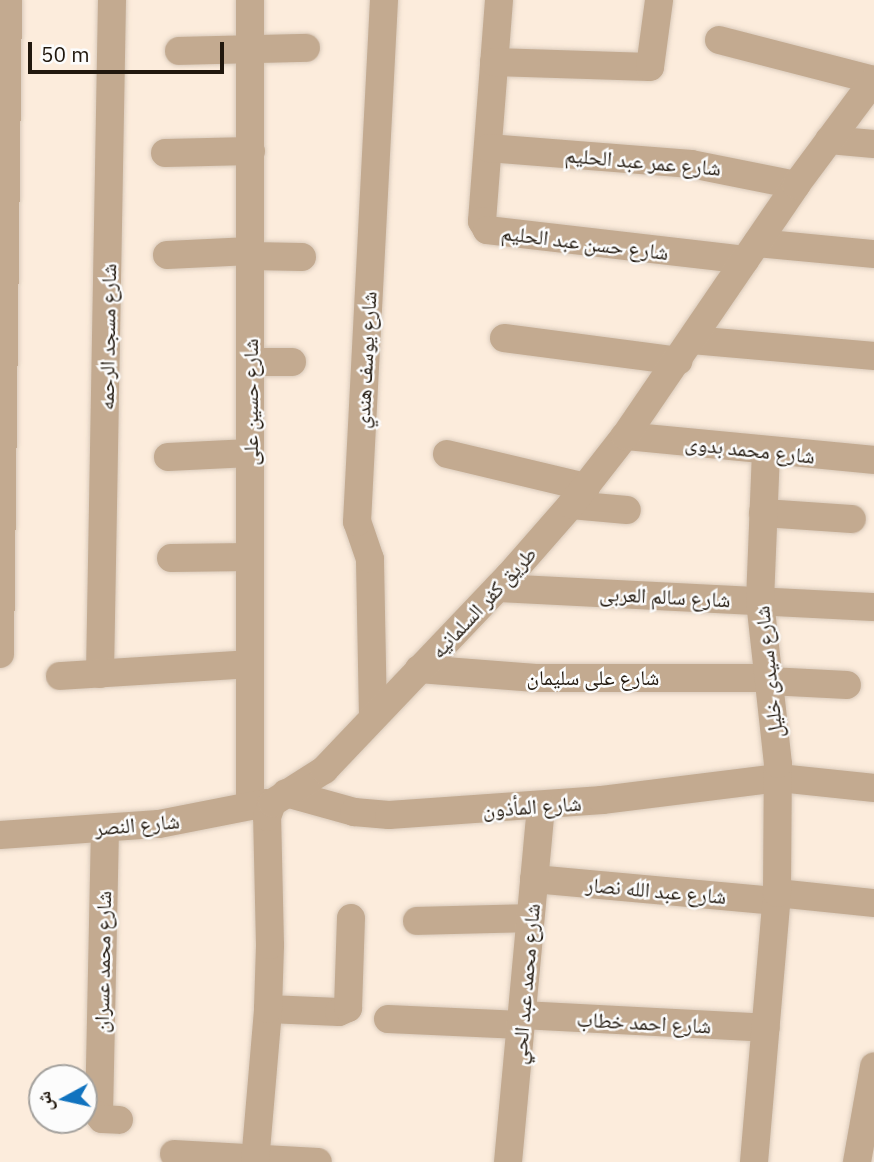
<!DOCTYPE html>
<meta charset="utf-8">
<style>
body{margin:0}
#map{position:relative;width:874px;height:1162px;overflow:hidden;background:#fcecdc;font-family:"IBM Plex Sans","Noto Naskh Arabic",sans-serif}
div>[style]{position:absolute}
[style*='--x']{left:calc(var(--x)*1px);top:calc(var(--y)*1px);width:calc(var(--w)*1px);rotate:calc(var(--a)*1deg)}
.roads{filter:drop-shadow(0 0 2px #d9cabb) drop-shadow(0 0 2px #d9cabb)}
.minor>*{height:28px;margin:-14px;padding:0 14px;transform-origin:14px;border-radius:14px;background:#c3aa90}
span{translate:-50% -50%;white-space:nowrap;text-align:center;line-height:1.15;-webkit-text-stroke:5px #fcfcfc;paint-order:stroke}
.street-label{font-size:21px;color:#21180e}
.north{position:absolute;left:28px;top:1064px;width:70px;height:70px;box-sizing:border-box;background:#fcfcfc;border:2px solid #a4a19d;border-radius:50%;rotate:262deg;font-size:19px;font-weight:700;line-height:28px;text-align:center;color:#21180e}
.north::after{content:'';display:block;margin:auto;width:24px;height:32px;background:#1173bf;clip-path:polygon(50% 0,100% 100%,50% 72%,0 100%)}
.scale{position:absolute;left:28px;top:42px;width:196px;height:32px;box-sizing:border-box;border:4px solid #21180e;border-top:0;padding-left:9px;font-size:21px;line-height:24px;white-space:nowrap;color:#21180e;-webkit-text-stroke:5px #fcfcfc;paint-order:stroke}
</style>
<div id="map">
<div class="roads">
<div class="minor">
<i style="--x:499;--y:0;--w:222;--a:94.4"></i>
<i style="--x:482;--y:221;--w:10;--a:61"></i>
<i style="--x:487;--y:230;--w:260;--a:6.6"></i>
<i style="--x:719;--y:40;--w:160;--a:14.5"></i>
<i style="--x:179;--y:51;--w:127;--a:-1.4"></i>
<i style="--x:494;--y:62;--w:156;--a:1.8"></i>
<i style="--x:650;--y:67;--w:68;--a:-82.3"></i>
<i style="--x:829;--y:140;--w:45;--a:5.1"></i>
<i style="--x:488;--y:148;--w:204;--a:4.5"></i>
<i style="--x:691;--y:164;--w:107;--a:11.3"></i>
<i style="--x:165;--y:153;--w:86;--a:-1.3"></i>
<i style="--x:757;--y:243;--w:118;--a:5.4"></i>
<i style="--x:167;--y:255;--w:83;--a:-2.8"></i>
<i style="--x:250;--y:256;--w:52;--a:1.1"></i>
<i style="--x:504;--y:338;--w:176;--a:7.5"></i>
<i style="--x:692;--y:340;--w:183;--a:5"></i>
<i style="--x:250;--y:362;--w:42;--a:0"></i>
<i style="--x:625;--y:436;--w:250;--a:5.5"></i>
<i style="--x:447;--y:454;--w:143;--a:13.4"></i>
<i style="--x:168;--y:457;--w:82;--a:-2.8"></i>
<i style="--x:571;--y:505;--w:56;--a:5.1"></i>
<i style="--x:763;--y:513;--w:89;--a:3.9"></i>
<i style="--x:171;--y:558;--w:79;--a:-0.7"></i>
<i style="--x:498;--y:588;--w:376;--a:2.9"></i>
<i style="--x:0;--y:654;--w:654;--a:-89.3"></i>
<i style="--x:419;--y:669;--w:117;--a:4.4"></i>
<i style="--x:536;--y:678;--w:232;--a:0"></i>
<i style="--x:100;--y:674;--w:674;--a:-88.98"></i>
<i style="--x:60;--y:676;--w:190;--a:-3.6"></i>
<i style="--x:769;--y:681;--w:78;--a:2.9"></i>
<i style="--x:373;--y:717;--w:158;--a:-91.1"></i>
<i style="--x:370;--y:559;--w:39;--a:-109"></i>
<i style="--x:357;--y:522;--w:523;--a:-87.04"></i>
<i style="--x:286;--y:793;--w:71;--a:15.6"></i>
<i style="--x:354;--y:812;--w:35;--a:5"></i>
<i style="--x:389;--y:815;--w:214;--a:-4"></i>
<i style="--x:602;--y:800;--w:178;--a:-7.1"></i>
<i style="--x:779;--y:778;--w:96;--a:6"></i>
<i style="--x:250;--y:805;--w:805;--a:-90"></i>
<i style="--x:105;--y:828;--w:287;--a:91.2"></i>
<i style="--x:99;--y:1115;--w:5;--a:53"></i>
<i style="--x:102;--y:1119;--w:17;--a:3"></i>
<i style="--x:0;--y:835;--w:159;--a:-4"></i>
<i style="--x:159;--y:824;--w:109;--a:-11.1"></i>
<i style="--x:534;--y:879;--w:244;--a:5.2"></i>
<i style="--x:777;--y:893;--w:98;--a:5.9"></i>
<i style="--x:417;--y:921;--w:113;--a:-1.5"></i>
<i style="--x:268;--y:1009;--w:71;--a:2.4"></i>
<i style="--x:339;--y:1012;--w:10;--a:-24"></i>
<i style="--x:348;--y:1008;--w:90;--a:-88.1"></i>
<i style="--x:522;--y:1015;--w:244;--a:3"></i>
<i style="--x:388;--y:1019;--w:133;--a:2.6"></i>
<i style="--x:174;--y:1154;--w:144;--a:3.2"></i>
<i style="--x:255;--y:1162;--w:154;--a:-85.1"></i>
<i style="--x:268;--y:1009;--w:64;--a:-88.2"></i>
<i style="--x:270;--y:945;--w:128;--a:-91.3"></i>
<i style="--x:267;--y:817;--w:15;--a:-70"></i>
<i style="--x:272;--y:803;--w:62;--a:-32.4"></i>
<i style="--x:324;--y:770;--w:267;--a:-46.4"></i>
<i style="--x:508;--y:577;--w:96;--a:-48.8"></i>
<i style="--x:571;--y:505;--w:88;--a:-52"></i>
<i style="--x:625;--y:436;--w:304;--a:-55.7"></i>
<i style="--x:796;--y:185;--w:131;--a:-53.4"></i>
<i style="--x:508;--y:1162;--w:358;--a:-84.7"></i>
<i style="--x:754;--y:1162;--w:270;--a:-85.1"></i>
<i style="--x:777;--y:893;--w:129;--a:-89.6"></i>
<i style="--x:778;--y:764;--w:164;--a:-96.3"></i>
<i style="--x:760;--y:601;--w:150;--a:-87.7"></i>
<i style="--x:857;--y:1162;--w:97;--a:-79.9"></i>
</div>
</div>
<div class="street-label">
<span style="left:643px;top:161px;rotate:5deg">شارع عمر عبد الحليم</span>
<span style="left:585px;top:242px;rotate:7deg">شارع حسن عبد الحليم</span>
<span style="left:107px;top:337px;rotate:-89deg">شارع مسجد الرحمه</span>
<span style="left:365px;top:360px;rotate:-87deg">شارع يوسف هندي</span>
<span style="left:250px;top:402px;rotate:-90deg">شارع حسين على</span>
<span style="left:750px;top:449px;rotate:6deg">شارع محمد بدوى</span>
<span style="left:665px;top:596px;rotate:3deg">شارع سالم العربى</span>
<span style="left:483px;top:602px;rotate:-47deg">طريق كفر السلمانيه</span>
<span style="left:768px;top:672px;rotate:-96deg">شارع سيدى خليل</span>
<span style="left:593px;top:677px">شارع على سليمان</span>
<span style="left:532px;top:806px;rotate:-4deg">شارع المأذون</span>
<span style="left:137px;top:824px;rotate:-5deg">شارع النصر</span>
<span style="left:656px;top:890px;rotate:5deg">شارع عبد الله نصار</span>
<span style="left:102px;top:962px;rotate:-89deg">شارع محمد عسران</span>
<span style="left:525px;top:984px;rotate:-85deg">شارع محمد عبد الحي</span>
<span style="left:644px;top:1022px;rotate:3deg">شارع احمد خطاب</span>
</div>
<div class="north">ش</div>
<div class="scale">50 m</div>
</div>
